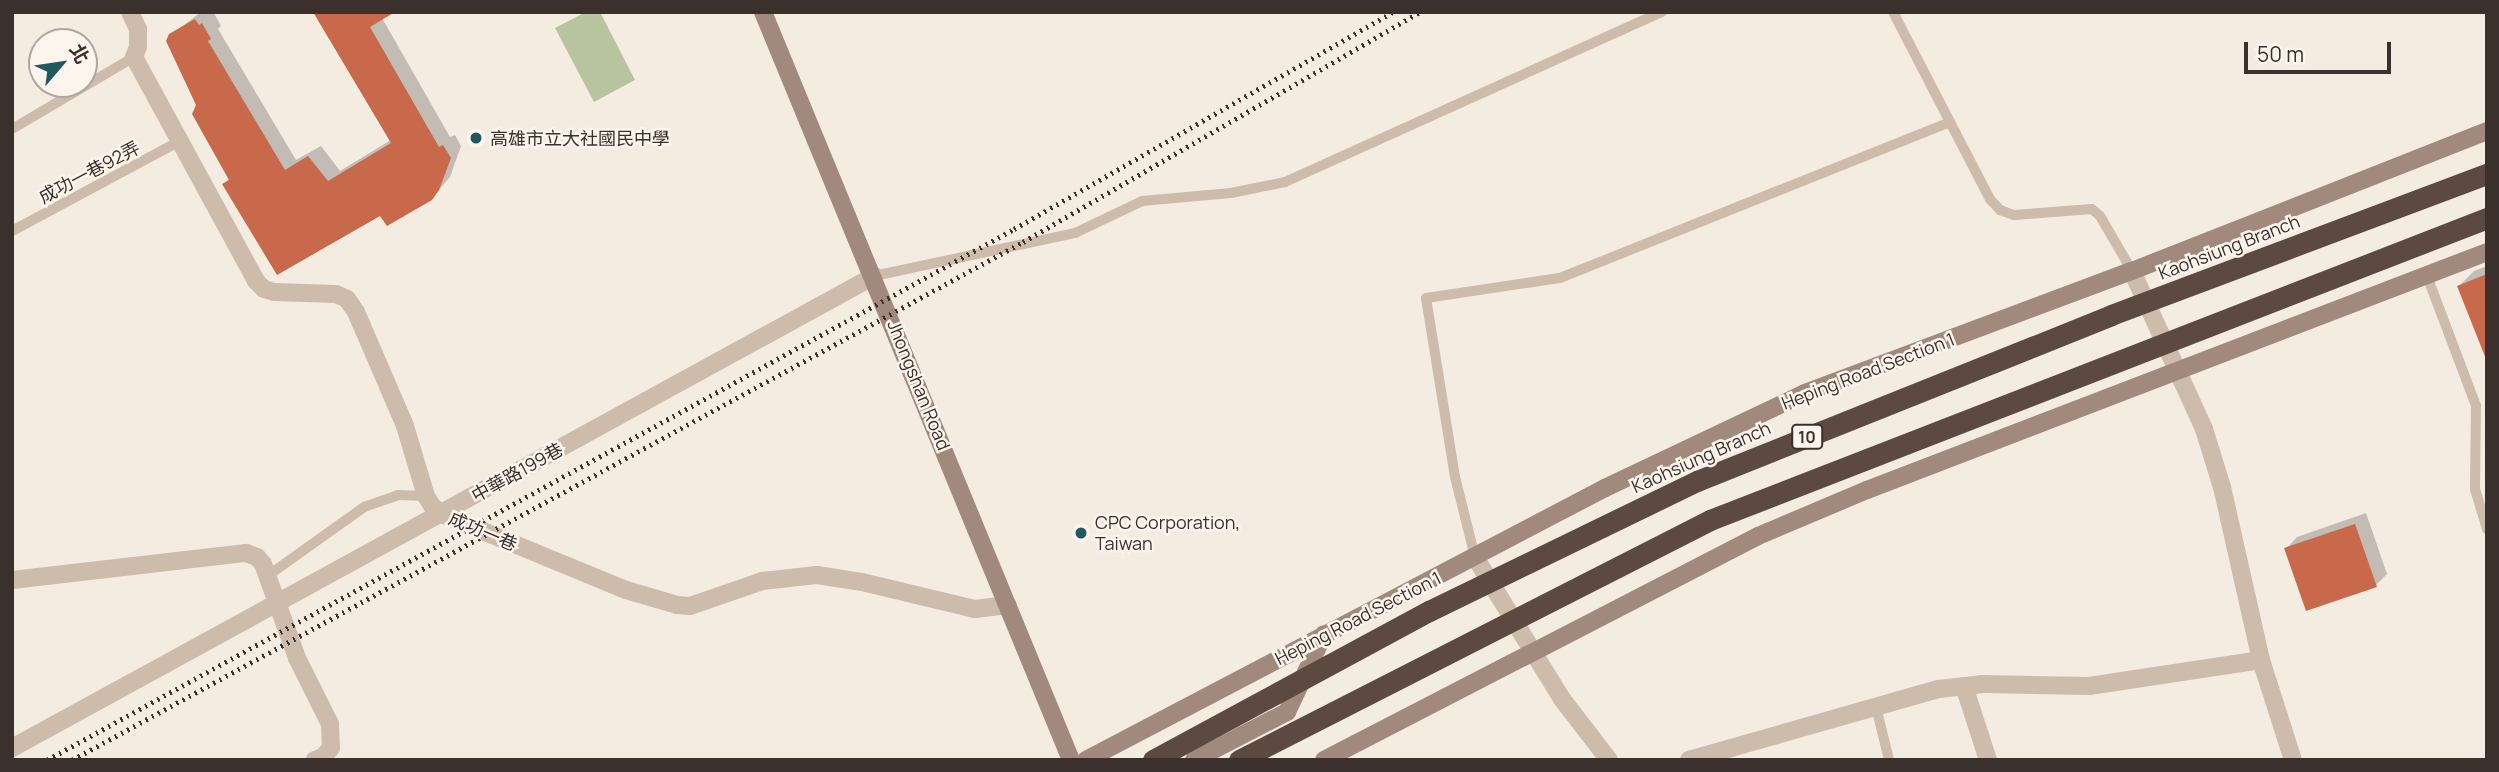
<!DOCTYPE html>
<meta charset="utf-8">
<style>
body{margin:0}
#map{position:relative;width:2499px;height:772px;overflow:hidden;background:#f4ebe1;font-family:Manrope,"Noto Sans TC",sans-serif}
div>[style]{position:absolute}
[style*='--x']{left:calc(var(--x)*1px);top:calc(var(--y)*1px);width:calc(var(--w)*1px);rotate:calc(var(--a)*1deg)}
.green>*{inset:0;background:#b8c4a0}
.shadow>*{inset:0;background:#0003}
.building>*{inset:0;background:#c8694b}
.lane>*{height:10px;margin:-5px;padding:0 5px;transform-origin:5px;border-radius:5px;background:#cdbbac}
.street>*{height:18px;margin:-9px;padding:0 9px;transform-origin:9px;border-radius:9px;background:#cdbbac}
.secondary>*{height:18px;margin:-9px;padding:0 9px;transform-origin:9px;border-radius:9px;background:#a18a7d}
.rail>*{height:5px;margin-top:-2.5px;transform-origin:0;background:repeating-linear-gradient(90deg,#3b302b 0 2px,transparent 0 7px)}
.highway-bridge>*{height:21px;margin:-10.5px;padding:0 10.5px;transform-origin:10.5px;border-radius:10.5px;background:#5c4a42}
.dots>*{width:19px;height:19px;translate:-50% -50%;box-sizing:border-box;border:4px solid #fbf5ee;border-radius:50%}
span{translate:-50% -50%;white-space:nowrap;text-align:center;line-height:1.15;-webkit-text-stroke:5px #fbf5ee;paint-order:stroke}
.shield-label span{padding:2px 5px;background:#fbf5ee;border:2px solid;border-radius:5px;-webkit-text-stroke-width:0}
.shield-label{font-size:16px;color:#3b302b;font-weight:700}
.poi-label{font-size:18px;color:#3b302b}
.left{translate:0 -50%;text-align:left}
.street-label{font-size:18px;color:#3b302b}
.frame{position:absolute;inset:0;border:14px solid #3b302b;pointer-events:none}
.north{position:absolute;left:28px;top:28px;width:70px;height:70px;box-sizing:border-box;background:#fbf5ee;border:2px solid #aea6a0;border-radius:50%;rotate:61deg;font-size:19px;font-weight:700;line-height:28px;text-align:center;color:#3b302b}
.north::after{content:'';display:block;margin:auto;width:24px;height:32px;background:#1f5a5e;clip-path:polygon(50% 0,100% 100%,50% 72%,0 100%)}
.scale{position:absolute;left:2244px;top:42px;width:147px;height:32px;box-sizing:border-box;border:4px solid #3b302b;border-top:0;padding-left:9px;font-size:21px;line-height:24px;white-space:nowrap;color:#3b302b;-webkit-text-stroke:5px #fbf5ee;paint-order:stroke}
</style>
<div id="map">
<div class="green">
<i style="clip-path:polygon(586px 12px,600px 12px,635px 80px,594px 102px,555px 28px)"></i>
</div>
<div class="shadow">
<i style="clip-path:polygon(201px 12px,214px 13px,221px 26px,218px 29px,296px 160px,321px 146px,340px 171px,391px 140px,315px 12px,382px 18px,450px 137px,455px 135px,461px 146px,450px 177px,431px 199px,381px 213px,224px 184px,230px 178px,171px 35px)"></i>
<i style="clip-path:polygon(2487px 266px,2487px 356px,2459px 286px,2474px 271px)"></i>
<i style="clip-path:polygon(2366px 513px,2387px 574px,2376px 585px,2286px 549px,2297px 537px)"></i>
</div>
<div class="building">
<i style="clip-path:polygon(313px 12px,395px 12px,370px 27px,439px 147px,443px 145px,451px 158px,439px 190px,432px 200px,387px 226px,380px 216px,277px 275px,222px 184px,229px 180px,192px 114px,196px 105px,166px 41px,169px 34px,195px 19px,199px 25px,202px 23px,211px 39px,208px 41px,285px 170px,308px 156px,328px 181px,391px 143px)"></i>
<i style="clip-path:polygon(2487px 274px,2487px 359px,2486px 359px,2457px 286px)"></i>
<i style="clip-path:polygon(2355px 524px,2377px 587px,2306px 611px,2284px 548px)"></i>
</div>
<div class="lane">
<i style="--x:1893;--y:12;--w:211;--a:62.6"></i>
<i style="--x:1990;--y:199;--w:15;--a:48"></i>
<i style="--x:2000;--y:210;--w:15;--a:20"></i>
<i style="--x:2014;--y:215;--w:78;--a:-4.4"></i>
<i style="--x:2092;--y:209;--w:11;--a:41"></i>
<i style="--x:2100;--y:216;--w:64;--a:59.8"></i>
<i style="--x:12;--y:129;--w:142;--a:-30.5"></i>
<i style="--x:12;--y:231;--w:191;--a:-28.2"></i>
<i style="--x:874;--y:276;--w:206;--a:-12.1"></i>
<i style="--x:1075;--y:233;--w:74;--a:-25.5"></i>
<i style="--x:1142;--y:201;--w:89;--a:-5.1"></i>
<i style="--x:1231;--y:193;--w:55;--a:-11.5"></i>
<i style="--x:1285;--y:182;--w:414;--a:-24.3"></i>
<i style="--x:2427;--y:276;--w:139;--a:69.3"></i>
<i style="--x:2476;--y:406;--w:83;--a:90.7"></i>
<i style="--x:2475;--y:489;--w:42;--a:73.3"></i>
<i style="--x:1475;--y:557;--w:82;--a:-104"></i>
<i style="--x:1455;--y:477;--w:181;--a:-99.2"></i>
<i style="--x:1426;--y:298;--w:135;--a:-8.5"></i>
<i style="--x:1560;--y:278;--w:420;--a:-21.8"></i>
<i style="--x:266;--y:577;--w:120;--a:-35.5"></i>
<i style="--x:364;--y:507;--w:36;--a:-19"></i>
<i style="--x:398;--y:495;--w:28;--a:2"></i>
<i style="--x:1876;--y:707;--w:55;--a:76.2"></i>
</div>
<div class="street">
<i style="--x:130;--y:12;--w:19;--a:65"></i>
<i style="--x:138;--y:29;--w:18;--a:90"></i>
<i style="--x:138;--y:47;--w:11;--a:112"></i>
<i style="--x:134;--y:57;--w:255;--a:61.4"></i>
<i style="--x:256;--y:281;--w:11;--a:45"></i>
<i style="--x:264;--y:289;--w:10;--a:17"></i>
<i style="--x:274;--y:292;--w:62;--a:1.8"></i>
<i style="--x:336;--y:294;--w:12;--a:24"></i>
<i style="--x:347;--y:299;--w:16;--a:55"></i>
<i style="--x:356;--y:312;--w:124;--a:66.7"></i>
<i style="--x:405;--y:426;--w:73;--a:73.3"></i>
<i style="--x:426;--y:496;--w:13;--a:58"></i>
<i style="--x:433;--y:507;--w:14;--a:36"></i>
<i style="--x:444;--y:515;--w:197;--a:22.4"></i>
<i style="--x:626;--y:590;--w:53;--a:16.4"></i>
<i style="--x:677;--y:605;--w:13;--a:4"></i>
<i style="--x:690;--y:606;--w:76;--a:-19.1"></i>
<i style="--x:762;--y:581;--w:55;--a:-6.2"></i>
<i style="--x:817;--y:575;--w:46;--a:8.8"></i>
<i style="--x:862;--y:582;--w:116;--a:13.4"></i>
<i style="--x:975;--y:609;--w:33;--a:-7"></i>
<i style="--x:2132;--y:271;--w:174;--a:65.5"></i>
<i style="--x:2204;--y:429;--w:61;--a:72.8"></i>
<i style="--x:2222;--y:487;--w:177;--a:77.3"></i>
<i style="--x:2261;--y:660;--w:105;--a:72.3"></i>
<i style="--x:1475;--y:557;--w:167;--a:58.5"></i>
<i style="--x:1562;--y:699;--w:77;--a:52.4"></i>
<i style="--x:12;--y:580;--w:236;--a:-6.6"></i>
<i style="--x:246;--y:553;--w:12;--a:20"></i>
<i style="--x:257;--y:557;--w:9;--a:49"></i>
<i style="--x:263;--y:564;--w:100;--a:70.1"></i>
<i style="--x:297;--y:658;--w:74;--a:63.4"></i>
<i style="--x:330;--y:724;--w:24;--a:88"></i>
<i style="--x:331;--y:748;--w:12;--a:132"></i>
<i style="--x:323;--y:757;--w:9;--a:159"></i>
<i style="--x:1964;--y:686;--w:78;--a:72"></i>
<i style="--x:12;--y:748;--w:983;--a:-28.7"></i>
<i style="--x:1689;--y:760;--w:260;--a:-15.9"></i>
<i style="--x:1939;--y:689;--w:44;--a:-6.5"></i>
<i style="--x:1983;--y:684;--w:106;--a:1.1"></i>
<i style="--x:2089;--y:686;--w:174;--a:-8.6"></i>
</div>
<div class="secondary">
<i style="--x:763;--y:12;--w:809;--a:67.62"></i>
<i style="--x:1086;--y:760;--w:586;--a:-27.66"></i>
<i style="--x:1605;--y:488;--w:221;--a:-25.4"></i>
<i style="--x:1805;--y:393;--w:349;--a:-20.5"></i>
<i style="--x:2132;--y:271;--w:382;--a:-21.5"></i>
<i style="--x:1194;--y:760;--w:105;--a:-27.3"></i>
<i style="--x:1287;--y:712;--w:86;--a:-64.6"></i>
<i style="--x:1324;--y:760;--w:488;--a:-27.3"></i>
<i style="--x:1758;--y:536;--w:118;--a:-22.9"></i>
<i style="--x:1867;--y:490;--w:664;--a:-21"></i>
</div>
<div class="rail">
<i style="--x:47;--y:760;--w:1103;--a:-28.77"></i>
<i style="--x:1014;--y:229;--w:437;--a:-29.8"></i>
<i style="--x:72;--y:760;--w:1083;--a:-28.58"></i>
<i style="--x:1023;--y:242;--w:458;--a:-30.1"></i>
</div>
<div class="highway-bridge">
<i style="--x:1153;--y:760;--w:314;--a:-28.4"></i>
<i style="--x:1429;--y:611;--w:298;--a:-25.9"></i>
<i style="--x:1697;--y:481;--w:446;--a:-21.8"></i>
<i style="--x:2111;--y:315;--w:402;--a:-20.6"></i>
<i style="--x:1239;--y:760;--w:529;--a:-27"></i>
<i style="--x:1710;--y:520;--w:834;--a:-21.24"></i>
</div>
<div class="dots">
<i style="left:476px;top:138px;background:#1f5a5e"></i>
<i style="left:1081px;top:533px;background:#1f5a5e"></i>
</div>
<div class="shield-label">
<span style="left:1807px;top:437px">10</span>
</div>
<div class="poi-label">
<span class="left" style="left:490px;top:138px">高雄市立大社國民中學</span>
<span class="left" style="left:1095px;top:533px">CPC Corporation,<br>Taiwan</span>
</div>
<div class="street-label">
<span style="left:89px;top:172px;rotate:-28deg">成功一巷92弄</span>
<span style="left:2229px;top:247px;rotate:-21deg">Kaohsiung Branch</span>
<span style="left:1868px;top:371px;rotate:-21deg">Heping Road Section 1</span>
<span style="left:919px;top:385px;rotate:68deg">Jhongshan Road</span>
<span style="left:1701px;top:457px;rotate:-24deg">Kaohsiung Branch</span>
<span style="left:517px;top:472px;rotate:-29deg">中華路199巷</span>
<span style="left:483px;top:531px;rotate:23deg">成功一巷</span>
<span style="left:1358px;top:618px;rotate:-27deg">Heping Road Section 1</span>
</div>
<div class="frame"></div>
<div class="north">北</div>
<div class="scale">50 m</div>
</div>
